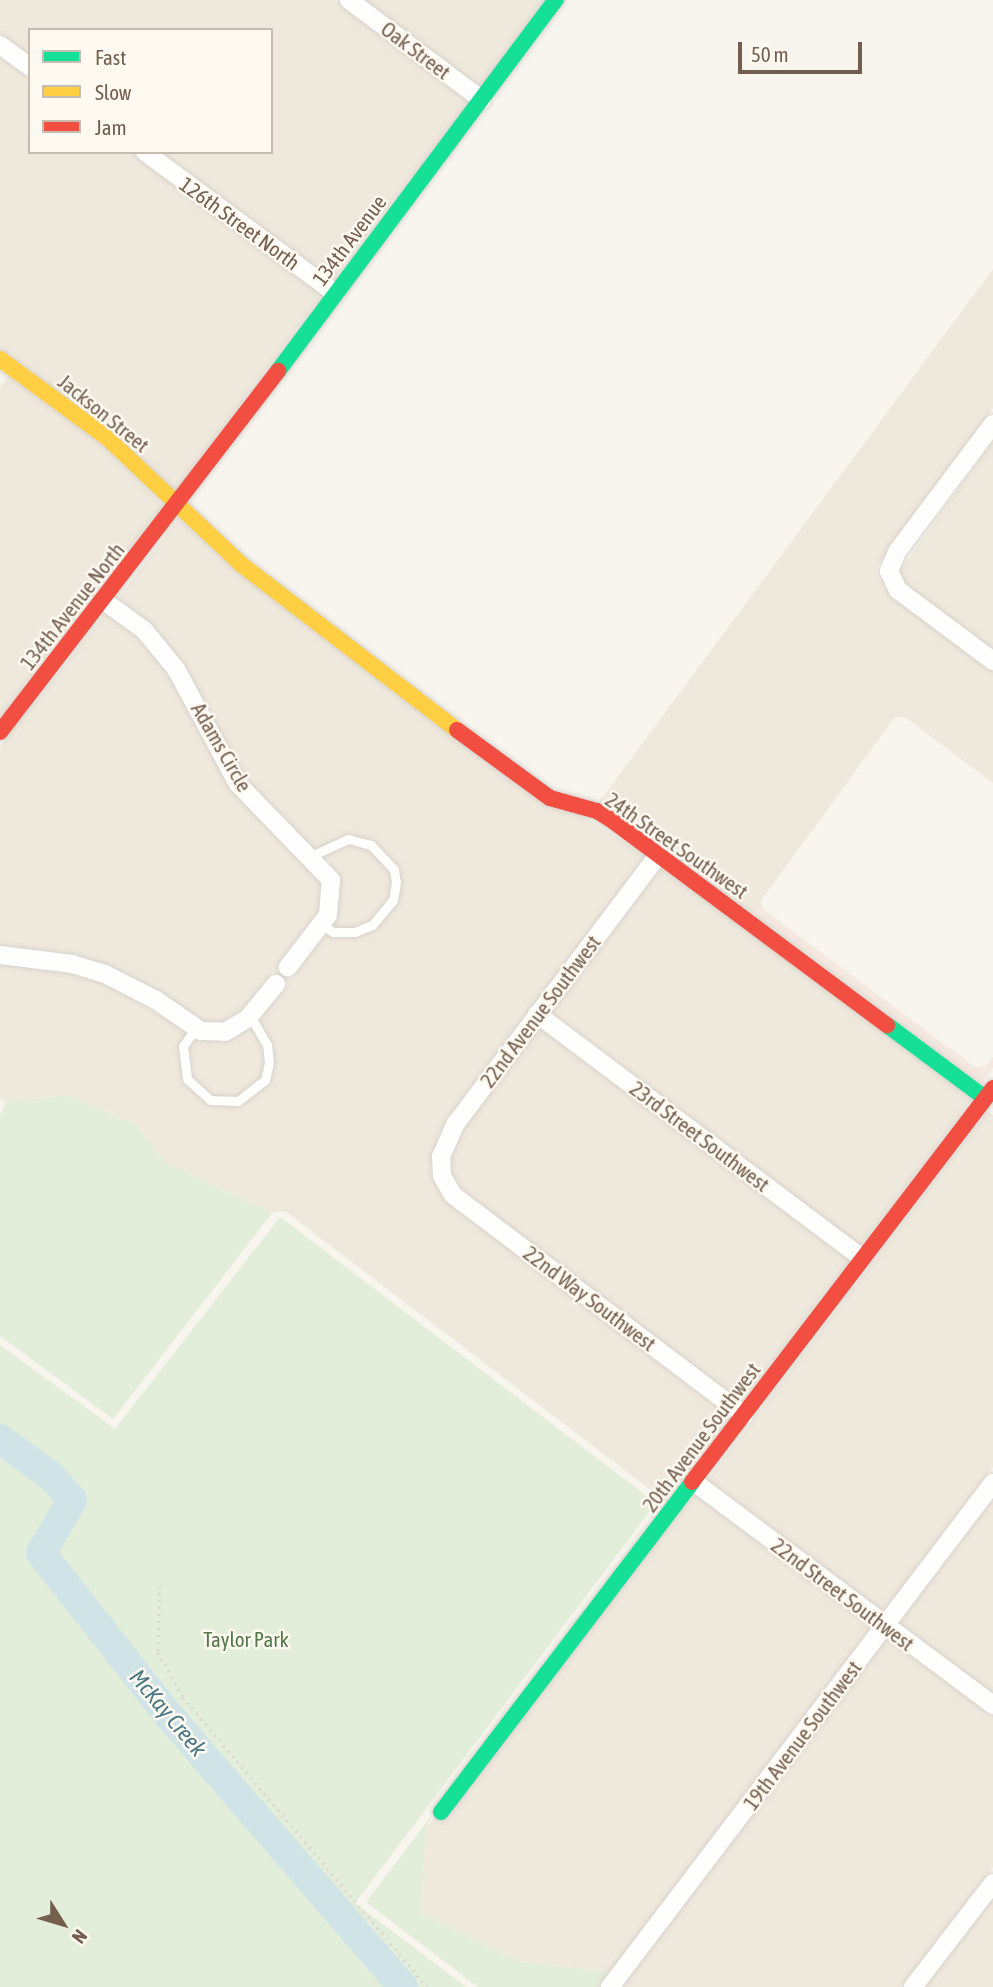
<!DOCTYPE html>
<style>
body{margin:0}
#map{position:relative;width:993px;height:1987px;overflow:hidden;background:#f7f5ee;font-family:"Asap Condensed",sans-serif}
div>[style]{position:absolute}
[style*='--x']{left:calc(var(--x)*1px);top:calc(var(--y)*1px);width:calc(var(--w)*1px);rotate:calc(var(--a)*1deg)}
.residential>*{inset:0;background:#efe8dc}
.commercial>*{inset:0;background:#f4e8e0}
.green>*{inset:0;background:#e3eeda}
.river>*{height:30px;margin:-15px;padding:0 15px;transform-origin:15px;border-radius:15px;background:#d0e4e7}
.path>*{height:2.5px;margin-top:-1.25px;transform-origin:0;background:repeating-linear-gradient(90deg,#dad5d0 0 2px,transparent 0 7px)}
.roads{filter:drop-shadow(0 0 2px #d7d2cc) drop-shadow(0 0 2px #d7d2cc)}
.lane>*{height:9px;margin:-4.5px;padding:0 4.5px;transform-origin:4.5px;border-radius:4.5px;background:#fefefc}
.street>*{height:18px;margin:-9px;padding:0 9px;transform-origin:9px;border-radius:9px;background:#fefefc}
.fast>*{height:16px;margin:-8px;padding:0 8px;transform-origin:8px;border-radius:8px;background:#16e098}
.slow>*{height:16px;margin:-8px;padding:0 8px;transform-origin:8px;border-radius:8px;background:#ffcf43}
.jam>*{height:16px;margin:-8px;padding:0 8px;transform-origin:8px;border-radius:8px;background:#f24e42}
span{translate:-50% -50%;white-space:nowrap;text-align:center;line-height:1.15;-webkit-text-stroke:5px #fefaf1;paint-order:stroke}
.street-label{font-size:21px;color:#745f4f}
.park-label{font-size:21px;color:#537948}
.water-label{font-size:23px;color:#4a7785;font-style:italic}
.legend{position:absolute;left:28px;top:28px;width:245px;height:126px;box-sizing:border-box;background:#fefaf1;border:2px solid #c7bcb0;margin:0;padding:9px 12px;list-style:none;font-size:21px;color:#745f4f}
.legend li{display:flex;align-items:center;gap:14px;height:35px}
.legend b{width:35px;border:2px solid #c7bcb0}
.north{position:absolute;left:28px;top:1889px;width:70px;height:70px;-webkit-text-stroke:5px #fefaf1;paint-order:stroke;rotate:127deg;font-size:19px;font-weight:700;line-height:28px;text-align:center;color:#745f4f}
.north::after{content:'';display:block;margin:auto;width:24px;height:32px;background:#745f4f;clip-path:polygon(50% 0,100% 100%,50% 72%,0 100%)}
.scale{position:absolute;left:738px;top:42px;width:124px;height:32px;box-sizing:border-box;border:4px solid #745f4f;border-top:0;padding-left:9px;font-size:21px;line-height:24px;white-space:nowrap;color:#745f4f;-webkit-text-stroke:5px #fefaf1;paint-order:stroke}
</style>
<div id="map">
<div class="residential">
<i style="clip-path:polygon(0 0,335px 0,469px 101px,333px 280px,160px 152px,271px 152px,271px 30px,30px 30px,30px 56px,0 34px)"></i>
<i style="clip-path:polygon(363px 0,544px 0,480px 87px)"></i>
<i style="clip-path:polygon(0 56px,30px 78px,30px 152px,131px 152px,323px 294px,174px 492px,0 348px)"></i>
<i style="clip-path:polygon(993px 269px,993px 408px,877px 566px,877px 575px,893px 597px,993px 672px,993px 783px,905px 717px,895px 717px,752px 913px,599px 802px)"></i>
<i style="clip-path:polygon(9px 376px,99px 443px,163px 505px,0 716px,0 387px)"></i>
<i style="clip-path:polygon(993px 441px,993px 650px,906px 585px,899px 572px)"></i>
<i style="clip-path:polygon(178px 519px,581px 815px,646px 856px,448px 1117px,439px 1133px,430px 1172px,448px 1201px,731px 1416px,663px 1507px,660px 1497px,285px 1211px,272px 1213px,164px 1161px,135px 1124px,68px 1095px,6px 1102px,0 1098px,0 963px,71px 973px,103px 982px,202px 1040px,231px 1040px,254px 1026px,289px 983px,273px 972px,242px 1011px,222px 1023px,203px 1022px,73px 955px,0 946px,0 747px,106px 613px,138px 636px,168px 674px,232px 789px,322px 882px,319px 910px,276px 969px,291px 980px,336px 920px,340px 881px,329px 861px,289px 827px,246px 779px,183px 664px,117px 600px)"></i>
<i style="clip-path:polygon(662px 867px,972px 1099px,860px 1246px,550px 1013px)"></i>
<i style="clip-path:polygon(540px 1027px,850px 1259px,741px 1402px,460px 1189px,451px 1174px,451px 1158px,463px 1129px)"></i>
<i style="clip-path:polygon(988px 1111px,993px 1115px,993px 1467px,883px 1612px,707px 1481px)"></i>
<i style="clip-path:polygon(696px 1494px,872px 1626px,610px 1972px,521px 1962px,421px 1912px,426px 1828px)"></i>
<i style="clip-path:polygon(993px 1499px,993px 1695px,898px 1624px)"></i>
<i style="clip-path:polygon(888px 1637px,993px 1716px,993px 1867px,901px 1987px,622px 1987px)"></i>
<i style="clip-path:polygon(993px 1898px,993px 1987px,925px 1987px)"></i>
</div>
<div class="commercial">
<i style="clip-path:polygon(761px 900px,763px 909px,975px 1067px,986px 1066px,993px 1057px,993px 1068px,981px 1084px,752px 913px)"></i>
</div>
<div class="green">
<i style="clip-path:polygon(67px 1095px,135px 1124px,164px 1161px,272px 1213px,113px 1419px,0 1336px,0 1115px,6px 1102px)"></i>
<i style="clip-path:polygon(280px 1217px,656px 1503px,355px 1903px,466px 1987px,0 1987px,0 1345px,115px 1429px)"></i>
<i style="clip-path:polygon(432px 1815px,426px 1828px,421px 1912px,521px 1962px,610px 1972px,598px 1987px,478px 1987px,366px 1902px)"></i>
</div>
<div class="river">
<i style="--x:0;--y:1439;--w:63;--a:36"></i>
<i style="--x:51;--y:1476;--w:32;--a:49"></i>
<i style="--x:72;--y:1500;--w:61;--a:120.3"></i>
<i style="--x:41;--y:1553;--w:199;--a:51.9"></i>
<i style="--x:164;--y:1710;--w:366;--a:49.2"></i>
</div>
<div class="path">
<i style="--x:160;--y:1586;--w:66;--a:91.7"></i>
<i style="--x:158;--y:1652;--w:51;--a:60.9"></i>
<i style="--x:183;--y:1697;--w:379;--a:49.9"></i>
</div>
<div class="roads">
<div class="lane">
<i style="--x:311;--y:856;--w:41;--a:-24.7"></i>
<i style="--x:348;--y:839;--w:24;--a:15"></i>
<i style="--x:371;--y:845;--w:34;--a:47"></i>
<i style="--x:394;--y:870;--w:12;--a:81"></i>
<i style="--x:396;--y:882;--w:18;--a:99"></i>
<i style="--x:393;--y:900;--w:33;--a:130"></i>
<i style="--x:372;--y:925;--w:18;--a:158"></i>
<i style="--x:355;--y:932;--w:22;--a:180"></i>
<i style="--x:333;--y:932;--w:14;--a:-146"></i>
<i style="--x:196;--y:1028;--w:22;--a:126"></i>
<i style="--x:183;--y:1046;--w:33;--a:83"></i>
<i style="--x:187;--y:1079;--w:31;--a:42"></i>
<i style="--x:210;--y:1100;--w:28;--a:2"></i>
<i style="--x:238;--y:1101;--w:34;--a:-38"></i>
<i style="--x:265;--y:1080;--w:17;--a:-77"></i>
<i style="--x:269;--y:1063;--w:18;--a:-96"></i>
<i style="--x:267;--y:1045;--w:34;--a:-120"></i>
</div>
<div class="street">
<i style="--x:349;--y:0;--w:166;--a:36.9"></i>
<i style="--x:0;--y:45;--w:37;--a:36"></i>
<i style="--x:145;--y:152;--w:237;--a:36.6"></i>
<i style="--x:993;--y:424;--w:160;--a:126.9"></i>
<i style="--x:897;--y:552;--w:21;--a:113"></i>
<i style="--x:889;--y:571;--w:21;--a:65"></i>
<i style="--x:898;--y:590;--w:119;--a:36.8"></i>
<i style="--x:104;--y:601;--w:49;--a:35.9"></i>
<i style="--x:144;--y:630;--w:50;--a:50.6"></i>
<i style="--x:176;--y:669;--w:131;--a:61.7"></i>
<i style="--x:238;--y:784;--w:134;--a:45.9"></i>
<i style="--x:331;--y:880;--w:35;--a:95"></i>
<i style="--x:328;--y:915;--w:66;--a:127.6"></i>
<i style="--x:659;--y:854;--w:337;--a:127"></i>
<i style="--x:456;--y:1123;--w:36;--a:114"></i>
<i style="--x:441;--y:1156;--w:20;--a:87"></i>
<i style="--x:442;--y:1176;--w:22;--a:60"></i>
<i style="--x:453;--y:1195;--w:365;--a:37.1"></i>
<i style="--x:0;--y:955;--w:73;--a:7.1"></i>
<i style="--x:72;--y:964;--w:34;--a:17"></i>
<i style="--x:105;--y:974;--w:57;--a:27"></i>
<i style="--x:156;--y:1000;--w:55;--a:34.6"></i>
<i style="--x:201;--y:1031;--w:24;--a:2"></i>
<i style="--x:225;--y:1032;--w:27;--a:-31"></i>
<i style="--x:248;--y:1018;--w:44;--a:-50.5"></i>
<i style="--x:537;--y:1014;--w:406;--a:36.9"></i>
<i style="--x:694;--y:1482;--w:373;--a:36.7"></i>
<i style="--x:610;--y:1987;--w:633;--a:-52.77"></i>
<i style="--x:913;--y:1987;--w:131;--a:-52.4"></i>
</div>
<div class="fast">
<i style="--x:278;--y:371;--w:464;--a:-53.2"></i>
<i style="--x:887;--y:1025;--w:122;--a:36.7"></i>
<i style="--x:441;--y:1812;--w:415;--a:-52.7"></i>
</div>
<div class="slow">
<i style="--x:0;--y:359;--w:130;--a:36.3"></i>
<i style="--x:105;--y:436;--w:188;--a:43.3"></i>
<i style="--x:242;--y:565;--w:271;--a:37.5"></i>
</div>
<div class="jam">
<i style="--x:457;--y:730;--w:115;--a:36.2"></i>
<i style="--x:550;--y:798;--w:49;--a:15.5"></i>
<i style="--x:597;--y:811;--w:19;--a:32"></i>
<i style="--x:613;--y:821;--w:342;--a:36.7"></i>
<i style="--x:0;--y:732;--w:456;--a:-52.4"></i>
<i style="--x:692;--y:1482;--w:496;--a:-52.6"></i>
</div>
</div>
<div class="street-label">
<span style="left:416px;top:50px;rotate:37deg">Oak Street</span>
<span style="left:240px;top:223px;rotate:36deg">126th Street North</span>
<span style="left:349px;top:240px;rotate:-53deg">134th Avenue</span>
<span style="left:104px;top:413px;rotate:39deg">Jackson Street</span>
<span style="left:72px;top:606px;rotate:-52deg">134th Avenue North</span>
<span style="left:222px;top:747px;rotate:60deg">Adams Circle</span>
<span style="left:677px;top:845px;rotate:35deg">24th Street Southwest</span>
<span style="left:540px;top:1011px;rotate:-53deg">22nd Avenue Southwest</span>
<span style="left:700px;top:1136px;rotate:37deg">23rd Street Southwest</span>
<span style="left:590px;top:1298px;rotate:37deg">22nd Way Southwest</span>
<span style="left:701px;top:1437px;rotate:-53deg">20th Avenue Southwest</span>
<span style="left:843px;top:1594px;rotate:37deg">22nd Street Southwest</span>
<span style="left:802px;top:1735px;rotate:-53deg">19th Avenue Southwest</span>
</div>
<div class="park-label">
<span style="left:246px;top:1639px">Taylor Park</span>
</div>
<div class="water-label">
<span style="left:168px;top:1713px;rotate:50deg">McKay Creek</span>
</div>
<ul class="legend">
<li><b style="height:9px;background:#16e098"></b>Fast</li>
<li><b style="height:9px;background:#ffcf43"></b>Slow</li>
<li><b style="height:9px;background:#f24e42"></b>Jam</li>
</ul>
<div class="north">N</div>
<div class="scale">50 m</div>
</div>
